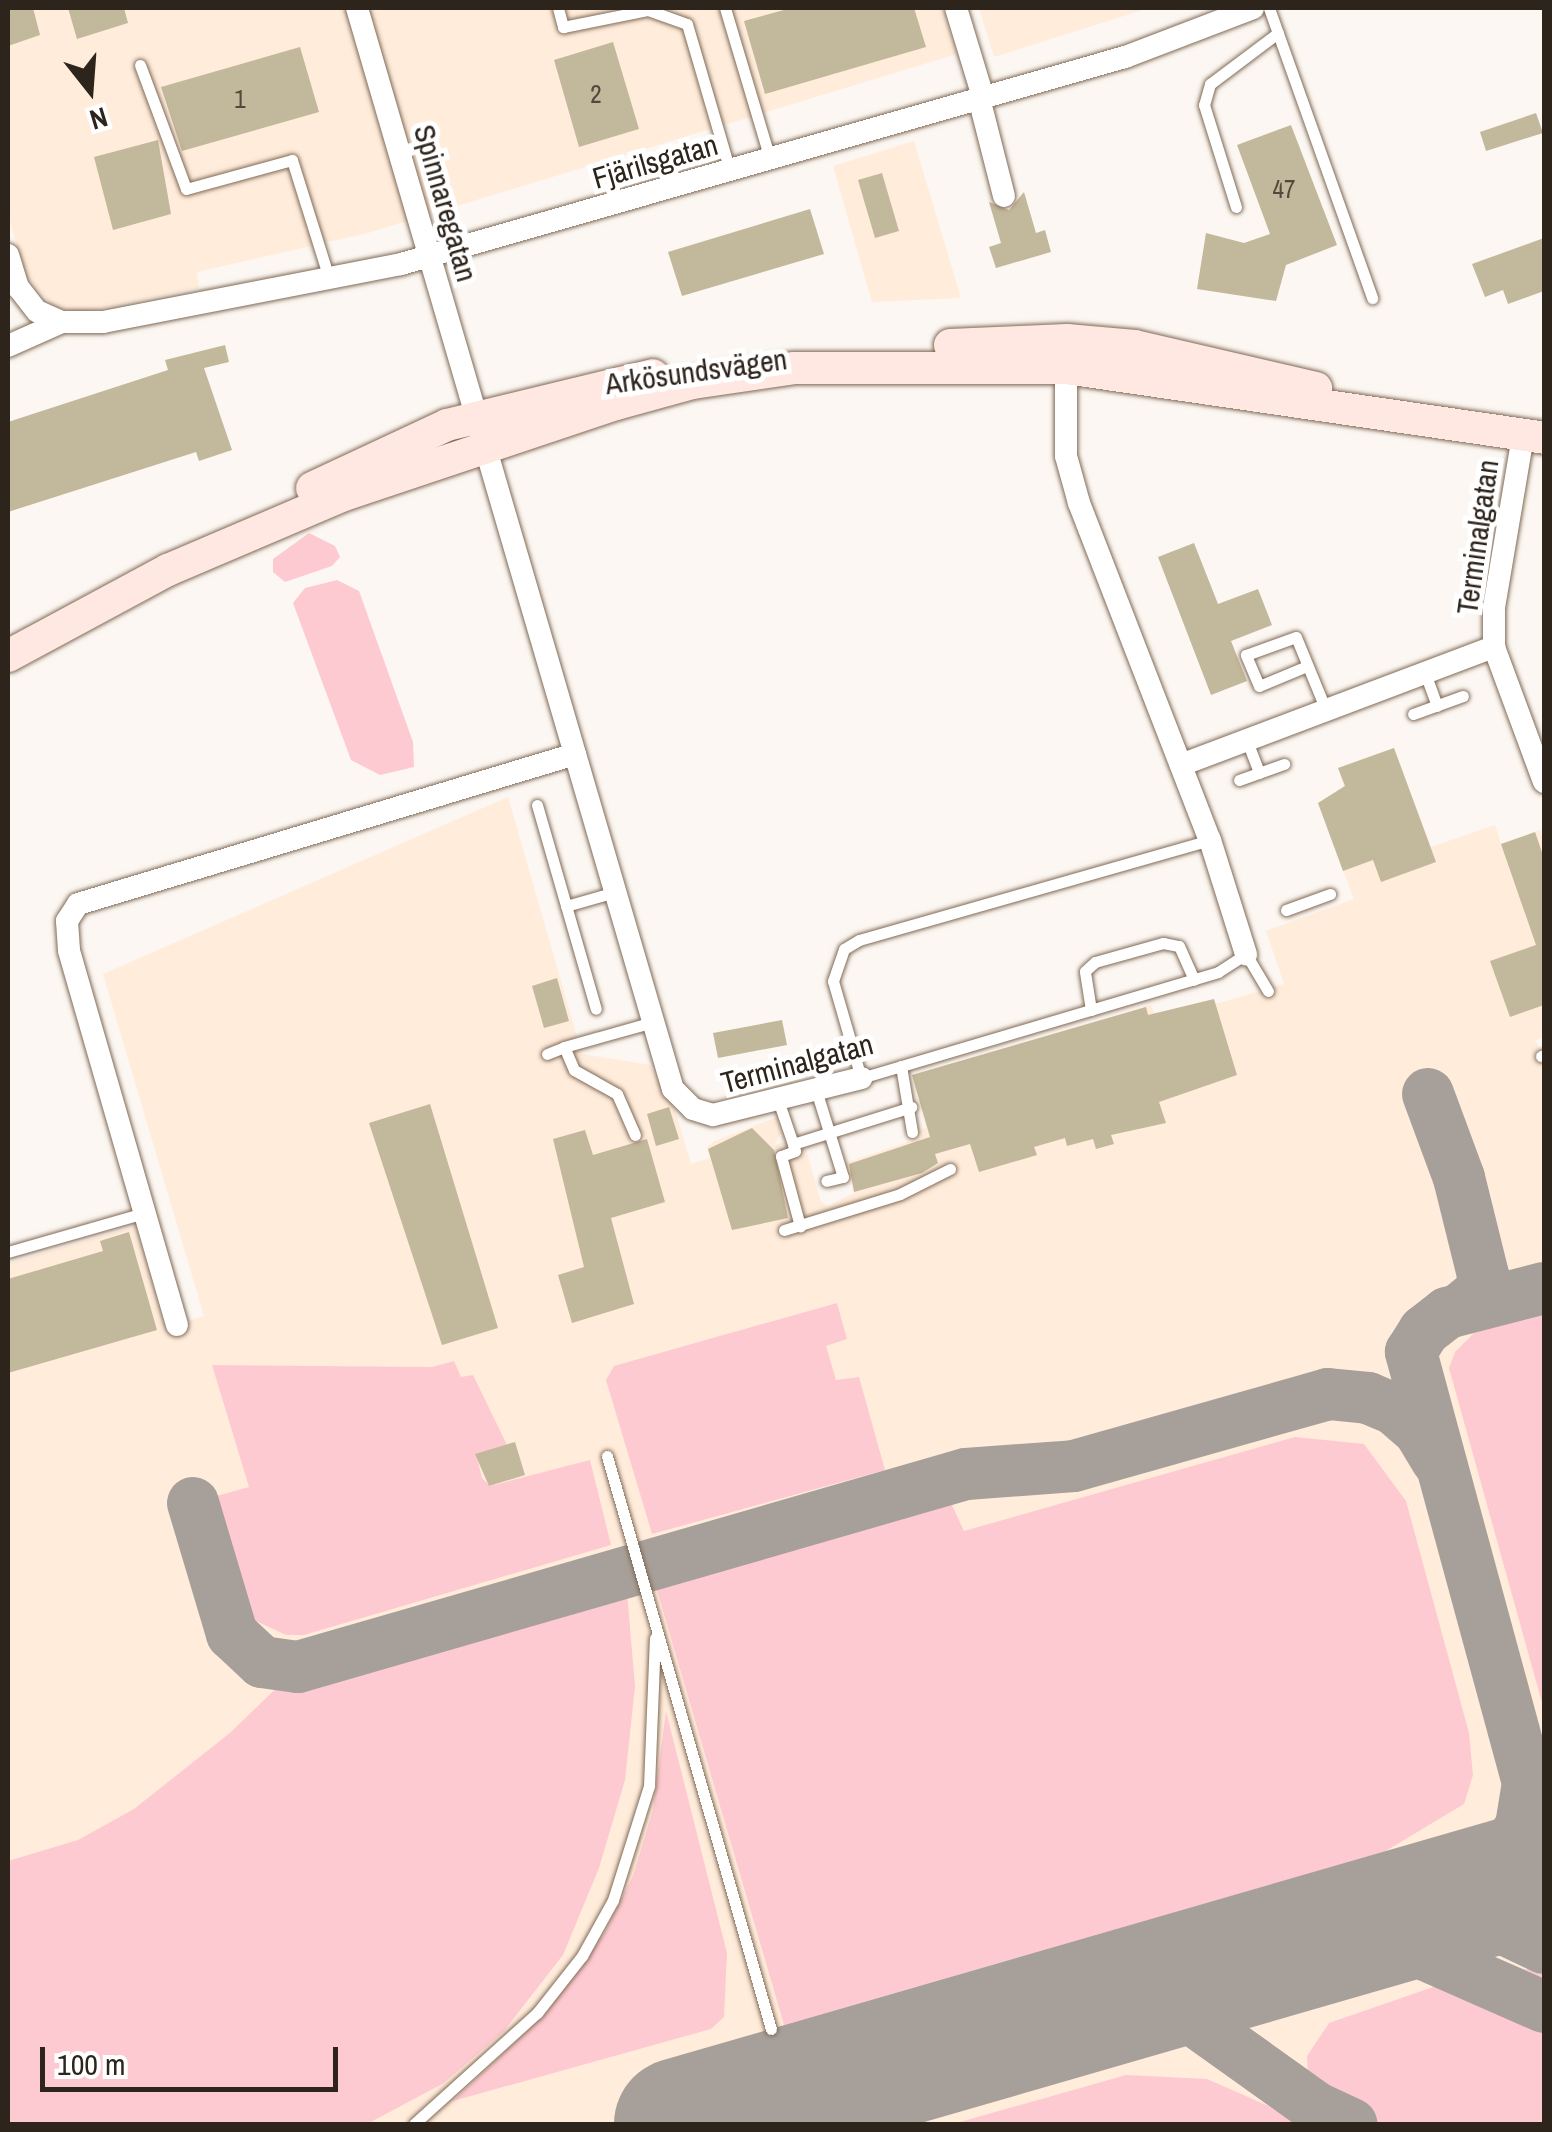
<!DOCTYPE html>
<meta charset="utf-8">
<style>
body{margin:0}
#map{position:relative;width:1552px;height:2132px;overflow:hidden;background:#fcf7f2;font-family:"Archivo Narrow",sans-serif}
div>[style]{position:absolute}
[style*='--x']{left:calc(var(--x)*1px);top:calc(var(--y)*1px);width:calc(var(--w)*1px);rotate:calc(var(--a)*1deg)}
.built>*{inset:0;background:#ffecdb}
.green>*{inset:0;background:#fecad1}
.taxiway>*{height:52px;margin:-26px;padding:0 26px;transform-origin:26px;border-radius:26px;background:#a7a09a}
.runway>*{height:132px;margin:-66px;padding:0 66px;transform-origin:66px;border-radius:66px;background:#a7a09a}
.building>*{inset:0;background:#c2b89b}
.roads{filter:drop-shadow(0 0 2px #806a56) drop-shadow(0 0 2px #806a56)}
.service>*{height:11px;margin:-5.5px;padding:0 5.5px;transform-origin:5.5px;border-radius:5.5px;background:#fff}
.minor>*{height:22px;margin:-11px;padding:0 11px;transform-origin:11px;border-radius:11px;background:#fff}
.secondary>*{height:32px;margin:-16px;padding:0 16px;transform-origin:16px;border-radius:16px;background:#fee8e1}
span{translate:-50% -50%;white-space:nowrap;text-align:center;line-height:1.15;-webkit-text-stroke:10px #fff;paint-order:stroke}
.number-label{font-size:25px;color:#52493c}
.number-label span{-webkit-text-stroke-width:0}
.street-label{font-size:30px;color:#2d241c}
.frame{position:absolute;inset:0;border:10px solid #2d241c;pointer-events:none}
.north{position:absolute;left:40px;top:40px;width:100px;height:100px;-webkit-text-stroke:8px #fff;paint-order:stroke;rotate:163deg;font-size:28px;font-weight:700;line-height:40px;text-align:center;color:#2d241c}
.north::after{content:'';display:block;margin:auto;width:35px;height:45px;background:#2d241c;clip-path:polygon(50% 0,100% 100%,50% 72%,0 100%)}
.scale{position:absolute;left:40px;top:2047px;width:298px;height:45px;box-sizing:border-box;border:5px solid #2d241c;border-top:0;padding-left:12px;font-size:30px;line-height:35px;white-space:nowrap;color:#2d241c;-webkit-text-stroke:8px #fff;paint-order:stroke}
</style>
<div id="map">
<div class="built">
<i style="clip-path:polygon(8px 8px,943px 8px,957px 54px,368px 233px,197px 272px,199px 288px,80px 313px,53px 306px,25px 275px,8px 214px)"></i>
<i style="clip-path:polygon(979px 8px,1149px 8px,994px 57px)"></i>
<i style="clip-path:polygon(914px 141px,961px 298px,872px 302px,833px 166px)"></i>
<i style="clip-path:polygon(1394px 748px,1431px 847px,1495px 825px,1501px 844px,1540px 830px,1544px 843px,1544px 1037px,1536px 1040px,1544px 1065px,1544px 2124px,8px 2124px,8px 1263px,136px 1226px,165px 1328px,204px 1316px,103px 974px,508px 797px,582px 1054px,650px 1065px,674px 1107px,691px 1164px,710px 1158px,707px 1147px,715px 1141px,777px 1117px,781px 1133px,774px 1145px,789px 1141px,792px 1150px,771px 1160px,806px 1149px,821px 1202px,828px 1206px,854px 1193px,845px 1163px,919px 1138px,918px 1131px,926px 1128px,911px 1075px,1151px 1005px,1154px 1013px,1223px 1002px,1284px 984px,1266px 931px,1354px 899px,1318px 803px,1344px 786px,1338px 768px)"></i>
</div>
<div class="green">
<i style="clip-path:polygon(309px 533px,335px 546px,340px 557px,332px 566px,285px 582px,273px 572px,273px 559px)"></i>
<i style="clip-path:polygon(337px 580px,359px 591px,413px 742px,414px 767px,380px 775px,351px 760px,293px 603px,305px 588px)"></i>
<i style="clip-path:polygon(837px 1303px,847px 1339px,826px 1346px,836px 1380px,859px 1377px,885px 1470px,652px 1534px,606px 1380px,614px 1366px)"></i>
<i style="clip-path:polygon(1544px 1312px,1544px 1710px,1449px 1368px,1455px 1352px,1474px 1333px)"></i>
<i style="clip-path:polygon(454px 1361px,461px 1377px,473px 1375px,507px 1445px,476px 1454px,482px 1478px,490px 1486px,590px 1460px,611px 1545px,304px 1635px,286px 1635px,256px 1621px,234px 1595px,206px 1499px,249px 1487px,212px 1365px,432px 1367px)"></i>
<i style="clip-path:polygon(1295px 1437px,1364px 1444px,1406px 1501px,1469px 1733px,1473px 1775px,1464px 1804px,1384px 1852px,784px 2025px,655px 1583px,950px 1501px,964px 1531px)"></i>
<i style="clip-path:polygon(627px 1593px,635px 1686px,625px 1780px,599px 1868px,563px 1955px,504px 2031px,444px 2083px,367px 2124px,8px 2124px,8px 1861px,78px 1840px,134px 1809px,231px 1732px,298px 1667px,303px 1681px)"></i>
<i style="clip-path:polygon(666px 1711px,727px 1953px,724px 2017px,711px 2029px,453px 2101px,547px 2012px,605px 1932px,633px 1876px,653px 1810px)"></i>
<i style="clip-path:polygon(1544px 1968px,1544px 1997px,1508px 1984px,1516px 1970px)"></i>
<i style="clip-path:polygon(1439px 1985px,1544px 2024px,1544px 2124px,1381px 2124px,1309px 2090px,1307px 2056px,1329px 2023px)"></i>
<i style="clip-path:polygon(1126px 2075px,1207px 2079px,1310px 2124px,953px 2124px)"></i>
</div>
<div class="taxiway">
<i style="--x:1428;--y:1094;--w:90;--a:69.7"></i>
<i style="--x:1459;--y:1178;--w:100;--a:76.1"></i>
<i style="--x:1483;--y:1275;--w:16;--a:94"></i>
<i style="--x:1482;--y:1291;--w:28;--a:141"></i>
<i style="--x:193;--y:1503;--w:137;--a:73.4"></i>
<i style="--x:232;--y:1634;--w:41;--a:43"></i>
<i style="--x:262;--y:1662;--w:36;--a:8"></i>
<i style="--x:298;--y:1667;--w:695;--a:-16.12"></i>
<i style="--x:966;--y:1474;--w:108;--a:-4.2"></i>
<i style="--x:1074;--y:1466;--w:264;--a:-15.8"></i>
<i style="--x:1328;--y:1394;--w:40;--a:5.7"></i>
<i style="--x:1368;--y:1398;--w:28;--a:23"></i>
<i style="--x:1394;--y:1409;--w:35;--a:41"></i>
<i style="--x:1420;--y:1432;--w:33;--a:59"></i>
<i style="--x:1447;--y:1902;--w:107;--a:25.4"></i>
<i style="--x:1418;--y:1910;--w:86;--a:-28.3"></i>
<i style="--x:1494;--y:1869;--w:51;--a:-57.9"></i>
<i style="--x:1521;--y:1826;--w:44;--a:-80.8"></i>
<i style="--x:1528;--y:1783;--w:447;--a:-105.2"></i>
<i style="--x:1411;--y:1352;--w:25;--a:-58"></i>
<i style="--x:1424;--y:1331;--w:29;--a:-38"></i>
<i style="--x:1447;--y:1313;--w:100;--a:-14.5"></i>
<i style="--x:1362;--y:1927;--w:199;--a:23.7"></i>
<i style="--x:1150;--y:1989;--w:205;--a:35.5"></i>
<i style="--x:1317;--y:2108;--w:38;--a:25"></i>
</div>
<div class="runway">
<i style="--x:680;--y:2124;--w:899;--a:-16.14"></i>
</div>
<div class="building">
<i style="clip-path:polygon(33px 8px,40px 35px,8px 46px,8px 10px)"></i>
<i style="clip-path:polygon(68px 8px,124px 8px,128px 23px,77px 39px)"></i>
<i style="clip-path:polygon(791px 8px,914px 8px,926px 47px,765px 94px,744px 21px)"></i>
<i style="clip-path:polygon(613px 42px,639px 129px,579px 147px,554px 60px)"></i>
<i style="clip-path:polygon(300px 47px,319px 112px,182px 151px,161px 87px)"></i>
<i style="clip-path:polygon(1536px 113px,1543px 133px,1486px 151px,1480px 132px)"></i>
<i style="clip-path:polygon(1291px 125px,1337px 245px,1286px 265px,1276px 301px,1197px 289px,1206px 233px,1244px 243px,1270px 234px,1237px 145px)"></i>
<i style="clip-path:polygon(158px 140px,171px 214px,113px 230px,94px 157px)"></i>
<i style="clip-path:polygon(882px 173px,899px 231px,875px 238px,858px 180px)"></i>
<i style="clip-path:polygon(1024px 192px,1036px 233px,1045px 230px,1051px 252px,996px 268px,989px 247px,1001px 243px,989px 202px,1009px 210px)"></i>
<i style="clip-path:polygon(810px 209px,824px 254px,682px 296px,668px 252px)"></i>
<i style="clip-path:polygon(1544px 238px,1544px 291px,1508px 304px,1503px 290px,1485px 297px,1472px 264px)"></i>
<i style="clip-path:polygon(225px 345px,229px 362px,204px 368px,232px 450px,199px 461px,196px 452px,8px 512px,8px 422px,168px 370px,165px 360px)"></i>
<i style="clip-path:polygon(1194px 543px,1218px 604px,1258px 589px,1272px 625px,1231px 641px,1247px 681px,1211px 695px,1158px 557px)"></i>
<i style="clip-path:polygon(1394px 748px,1436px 862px,1381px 882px,1373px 860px,1343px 871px,1318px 803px,1345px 786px,1338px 768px)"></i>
<i style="clip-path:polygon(1535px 832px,1544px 858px,1544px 1005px,1510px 1017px,1490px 961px,1536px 945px,1501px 844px)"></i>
<i style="clip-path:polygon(557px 978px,569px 1021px,544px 1028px,532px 986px)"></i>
<i style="clip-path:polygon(1214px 999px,1237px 1075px,1159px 1102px,1166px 1123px,1111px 1135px,1114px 1144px,1096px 1149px,1093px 1139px,1067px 1146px,1065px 1138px,1034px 1147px,1037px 1155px,979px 1172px,970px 1144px,935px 1154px,938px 1163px,922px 1173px,854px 1192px,849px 1164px,930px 1137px,912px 1075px,1146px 1007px,1148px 1015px)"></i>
<i style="clip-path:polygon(782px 1020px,787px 1045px,718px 1058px,713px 1033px)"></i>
<i style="clip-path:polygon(430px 1104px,498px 1328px,442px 1345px,369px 1123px)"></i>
<i style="clip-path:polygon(669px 1107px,679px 1139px,656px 1146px,647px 1114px)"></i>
<i style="clip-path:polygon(752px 1128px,774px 1150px,788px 1218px,732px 1230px,708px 1149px)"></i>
<i style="clip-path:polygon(585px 1130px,593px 1155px,647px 1139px,665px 1202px,611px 1218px,634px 1304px,572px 1323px,558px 1275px,584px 1267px,553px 1139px)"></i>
<i style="clip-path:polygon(129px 1232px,157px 1330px,8px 1373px,8px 1279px,103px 1251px,100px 1241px)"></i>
<i style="clip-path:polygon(515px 1442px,525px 1475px,489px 1486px,475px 1454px)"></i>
</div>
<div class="roads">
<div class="service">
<i style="--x:558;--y:8;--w:20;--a:75"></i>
<i style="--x:563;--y:27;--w:87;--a:-11.3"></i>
<i style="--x:648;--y:10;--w:41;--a:19.7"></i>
<i style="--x:687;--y:24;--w:153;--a:73.7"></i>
<i style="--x:725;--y:8;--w:158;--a:73.4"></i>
<i style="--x:1269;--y:8;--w:308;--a:70.4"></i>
<i style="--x:140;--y:65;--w:132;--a:69.6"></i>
<i style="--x:186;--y:189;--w:110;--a:-15.3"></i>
<i style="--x:292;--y:160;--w:124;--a:72.6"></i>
<i style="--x:1236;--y:207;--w:107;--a:-107.4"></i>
<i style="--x:1204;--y:105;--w:22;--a:-74"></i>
<i style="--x:1210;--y:84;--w:85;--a:-36.9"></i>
<i style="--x:1307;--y:666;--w:52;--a:157.4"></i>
<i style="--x:1259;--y:686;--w:34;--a:-113"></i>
<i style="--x:1246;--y:655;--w:53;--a:-19.8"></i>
<i style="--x:1296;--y:637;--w:79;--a:67.7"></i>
<i style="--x:1425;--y:673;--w:35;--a:70"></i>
<i style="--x:1413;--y:714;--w:53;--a:-19.8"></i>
<i style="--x:1247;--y:741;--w:34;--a:69"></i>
<i style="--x:1239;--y:780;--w:48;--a:-19.6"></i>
<i style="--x:537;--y:805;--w:212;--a:73.9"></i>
<i style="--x:1210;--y:840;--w:365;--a:164.1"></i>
<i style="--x:859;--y:940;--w:17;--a:149"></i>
<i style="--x:844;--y:949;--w:34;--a:109"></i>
<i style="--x:833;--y:981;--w:101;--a:73.9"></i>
<i style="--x:861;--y:1078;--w:372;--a:-16.5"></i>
<i style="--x:1218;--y:972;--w:33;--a:-33"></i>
<i style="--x:1246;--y:954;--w:43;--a:59.3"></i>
<i style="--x:566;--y:906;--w:51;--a:-15.9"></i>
<i style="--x:1286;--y:910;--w:47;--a:-20"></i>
<i style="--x:1091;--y:1010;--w:39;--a:-99"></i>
<i style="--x:1085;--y:971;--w:13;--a:-42"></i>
<i style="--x:1095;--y:962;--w:71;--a:-15.6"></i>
<i style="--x:1163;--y:943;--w:16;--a:11"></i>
<i style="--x:1179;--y:946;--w:37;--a:66"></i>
<i style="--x:547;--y:1054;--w:18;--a:-22"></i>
<i style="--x:1541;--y:1056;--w:3;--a:-18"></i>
<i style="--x:901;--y:1066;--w:67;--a:80.5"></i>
<i style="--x:816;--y:1090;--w:91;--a:72.8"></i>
<i style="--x:843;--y:1177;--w:17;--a:167"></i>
<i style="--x:778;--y:1100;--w:46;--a:71.2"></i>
<i style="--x:793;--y:1144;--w:124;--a:-17.4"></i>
<i style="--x:635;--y:1135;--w:45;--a:-113.7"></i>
<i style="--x:617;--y:1094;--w:49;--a:-150.8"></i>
<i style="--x:574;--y:1070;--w:25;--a:-113"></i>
<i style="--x:564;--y:1047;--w:92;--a:-15.7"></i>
<i style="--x:793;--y:1144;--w:7;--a:74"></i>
<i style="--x:795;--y:1151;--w:15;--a:160"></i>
<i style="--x:781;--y:1156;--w:73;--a:74.8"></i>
<i style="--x:784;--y:1230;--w:121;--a:-17.2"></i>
<i style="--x:900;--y:1194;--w:56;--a:-26.6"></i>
<i style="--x:8;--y:1252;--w:141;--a:-16"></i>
<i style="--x:607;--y:1456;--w:596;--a:74.03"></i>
<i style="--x:414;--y:2124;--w:166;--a:-42.1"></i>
<i style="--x:537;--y:2013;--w:73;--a:-51.7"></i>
<i style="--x:582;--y:1956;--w:64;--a:-61"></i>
<i style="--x:613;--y:1900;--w:120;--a:-72.5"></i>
<i style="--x:649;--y:1786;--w:148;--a:-87.7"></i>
</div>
<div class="minor">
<i style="--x:357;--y:8;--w:1126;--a:73.71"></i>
<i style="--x:673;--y:1089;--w:28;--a:45"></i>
<i style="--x:693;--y:1109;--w:21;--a:17"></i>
<i style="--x:713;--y:1115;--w:153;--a:-14"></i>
<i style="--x:956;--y:8;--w:93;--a:73.1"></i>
<i style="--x:979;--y:98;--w:101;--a:75.7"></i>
<i style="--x:8;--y:255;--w:34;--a:73"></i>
<i style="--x:18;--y:287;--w:31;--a:52"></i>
<i style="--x:37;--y:311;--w:27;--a:24"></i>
<i style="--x:62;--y:322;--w:41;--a:0"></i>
<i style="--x:103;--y:322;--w:304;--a:-11"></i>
<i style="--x:401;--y:264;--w:753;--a:-15.96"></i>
<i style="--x:1125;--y:57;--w:137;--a:-20.9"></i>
<i style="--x:8;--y:346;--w:59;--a:-24"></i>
<i style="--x:1066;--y:355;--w:101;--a:90"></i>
<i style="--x:1066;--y:456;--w:49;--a:74.5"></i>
<i style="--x:1079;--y:503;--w:362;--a:68.8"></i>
<i style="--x:1210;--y:840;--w:120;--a:72.5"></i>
<i style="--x:1523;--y:436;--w:173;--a:99.6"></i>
<i style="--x:1494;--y:607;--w:40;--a:90"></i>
<i style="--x:1494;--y:647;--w:144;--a:69.7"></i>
<i style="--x:1181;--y:765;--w:335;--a:-20.7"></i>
<i style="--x:177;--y:1325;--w:390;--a:-106.1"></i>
<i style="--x:69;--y:950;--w:29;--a:-94"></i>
<i style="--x:67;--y:921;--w:20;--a:-57"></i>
<i style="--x:78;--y:904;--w:519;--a:-16.79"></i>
</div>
<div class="secondary">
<i style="--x:950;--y:345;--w:117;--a:-2.4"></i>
<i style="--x:1067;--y:340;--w:68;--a:5"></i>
<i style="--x:1135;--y:346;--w:186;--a:13.1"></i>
<i style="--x:312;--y:488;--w:149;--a:-25"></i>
<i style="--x:447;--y:425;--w:212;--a:-13.6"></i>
<i style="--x:8;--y:656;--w:182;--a:-28.3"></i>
<i style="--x:168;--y:570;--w:191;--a:-23.1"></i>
<i style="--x:344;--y:495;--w:287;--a:-18.5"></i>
<i style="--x:616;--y:404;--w:80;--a:-15.3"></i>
<i style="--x:693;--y:383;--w:102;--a:-8.4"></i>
<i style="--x:794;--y:368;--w:272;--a:0"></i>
<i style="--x:1066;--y:368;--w:483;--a:8.3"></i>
</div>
</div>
<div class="number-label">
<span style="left:596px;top:94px">2</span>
<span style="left:240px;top:99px">1</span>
<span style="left:1284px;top:189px">47</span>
</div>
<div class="street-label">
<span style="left:655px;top:161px;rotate:-16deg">Fjärilsgatan</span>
<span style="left:446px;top:203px;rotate:74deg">Spinnaregatan</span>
<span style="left:696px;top:371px;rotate:-8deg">Arkösundsvägen</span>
<span style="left:1477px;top:537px;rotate:-82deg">Terminalgatan</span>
<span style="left:797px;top:1063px;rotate:-15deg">Terminalgatan</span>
</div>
<div class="frame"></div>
<div class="north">N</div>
<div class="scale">100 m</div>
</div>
